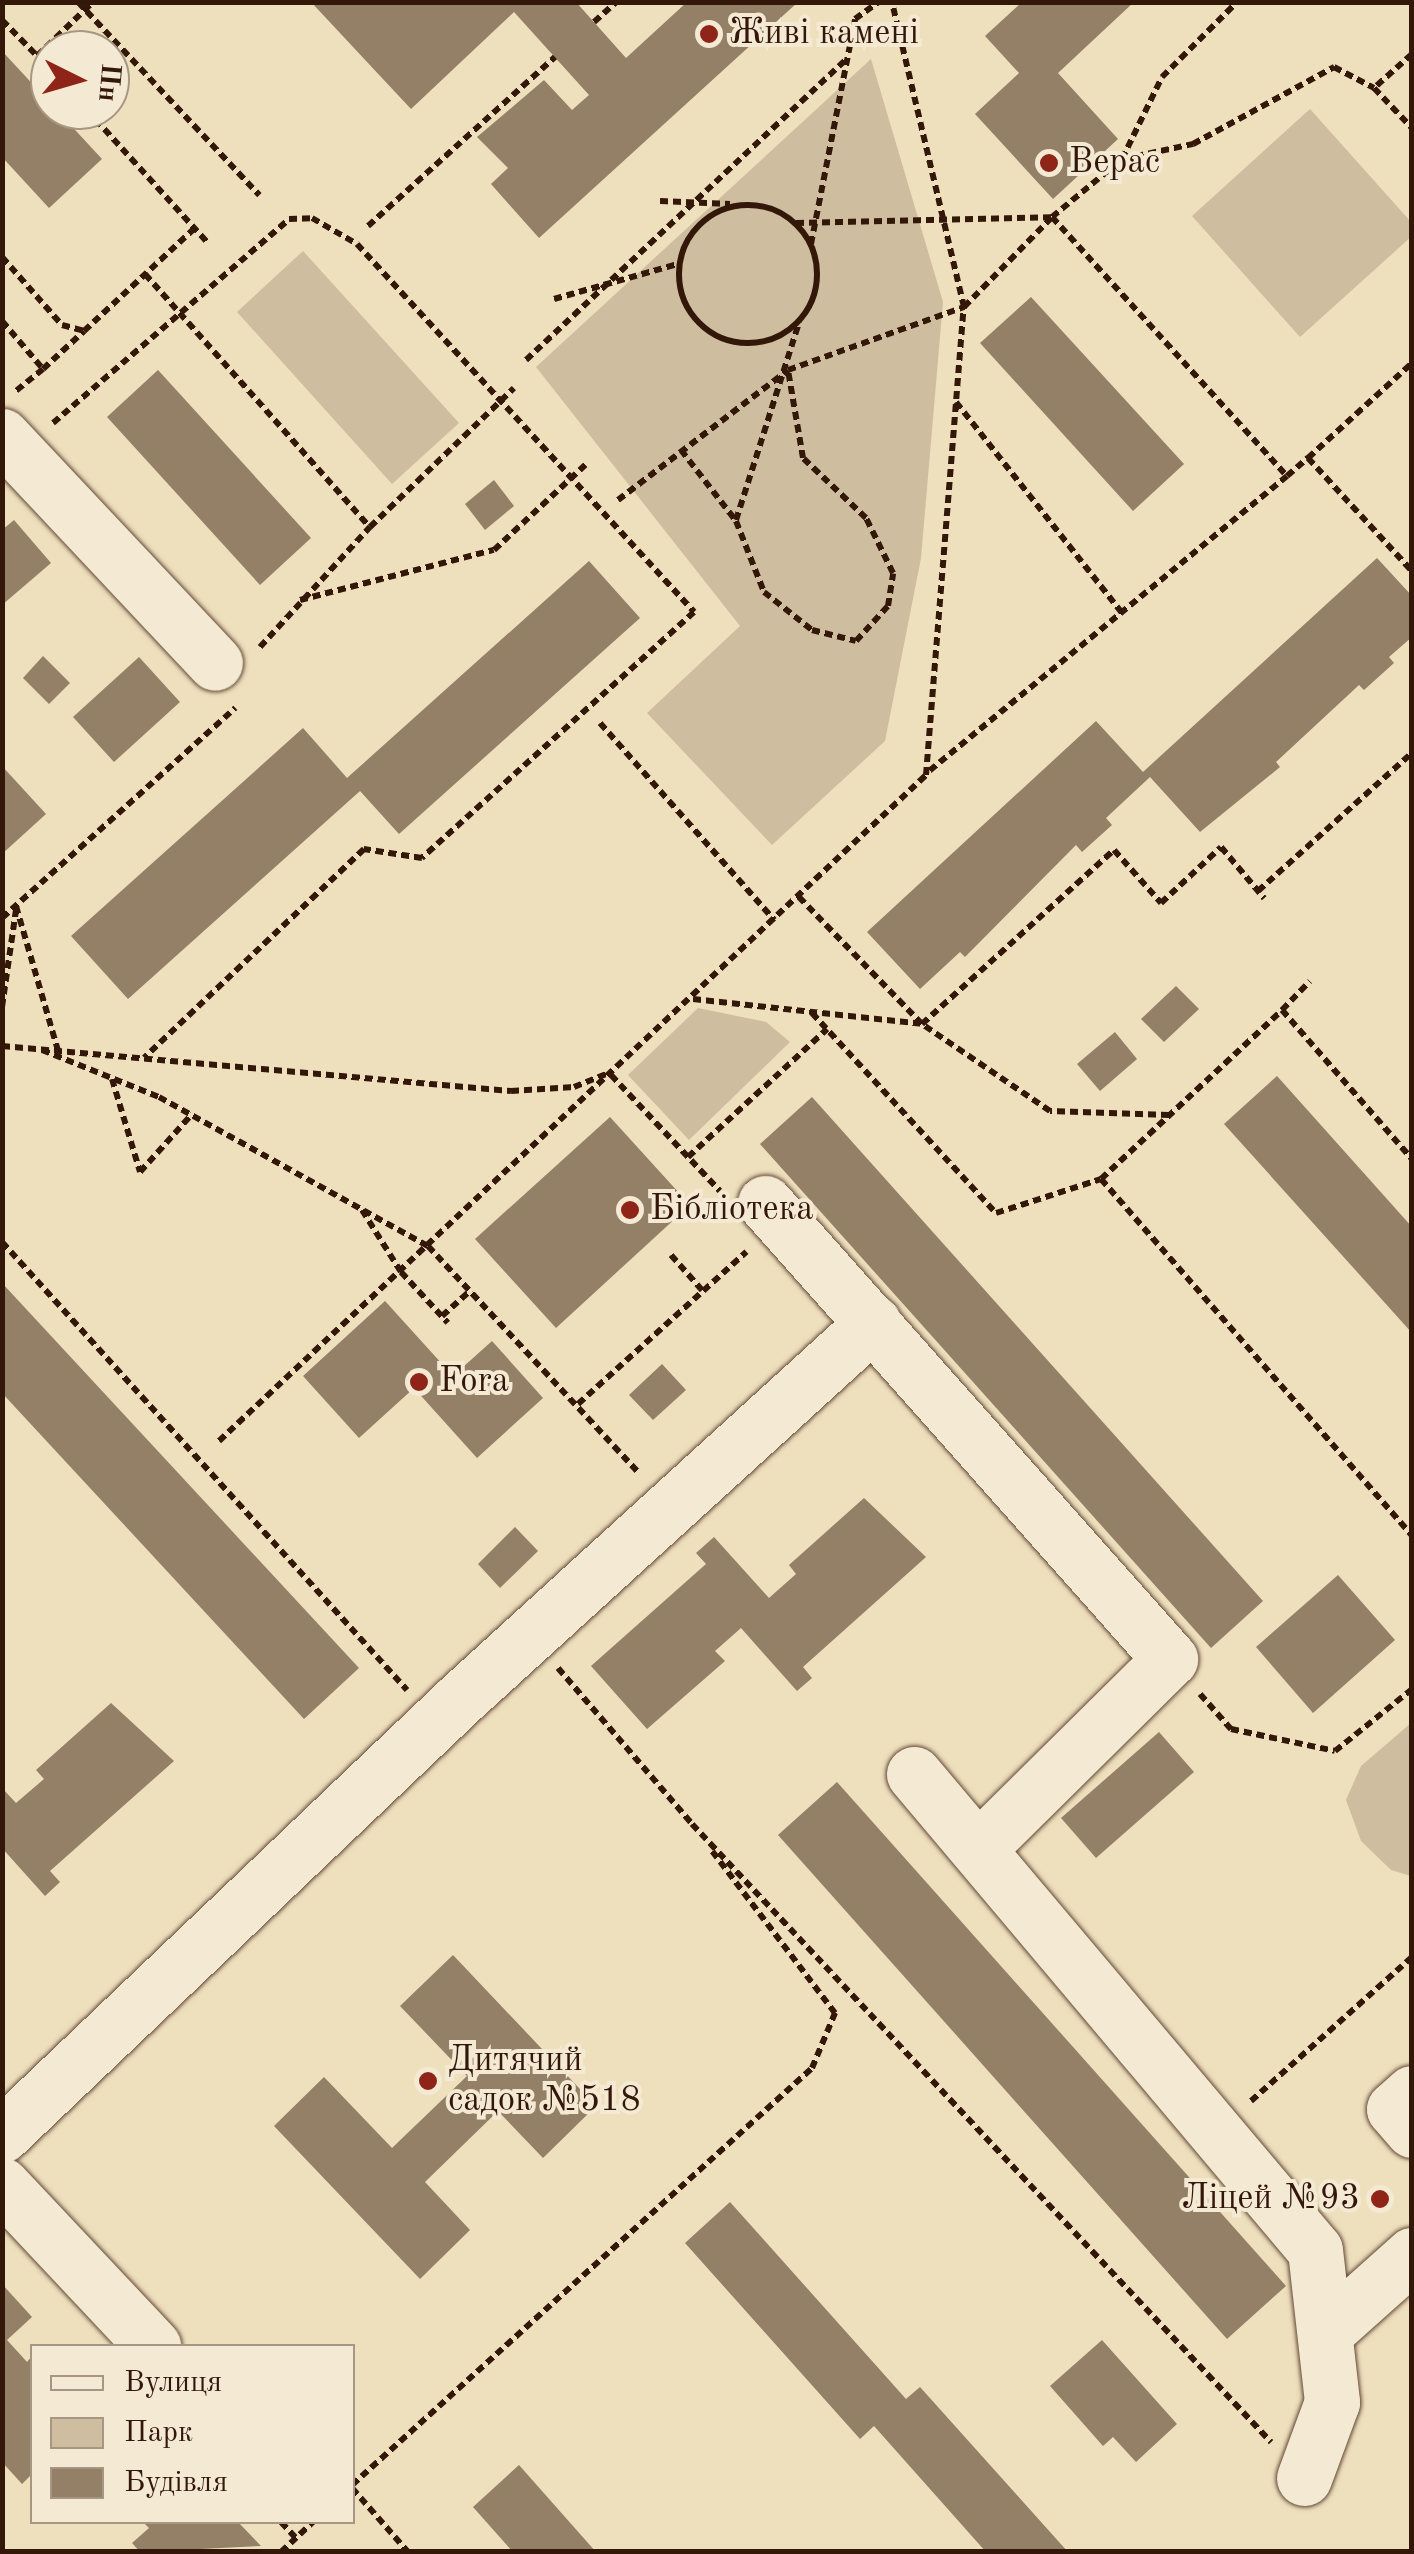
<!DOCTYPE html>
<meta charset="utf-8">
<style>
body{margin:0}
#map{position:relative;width:1414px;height:2554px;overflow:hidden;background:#eedfbd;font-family:"Old Standard TT",serif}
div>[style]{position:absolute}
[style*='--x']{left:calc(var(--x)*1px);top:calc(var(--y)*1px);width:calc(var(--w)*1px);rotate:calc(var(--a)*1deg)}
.green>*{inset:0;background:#cebd9e}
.building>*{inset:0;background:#947f67}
.path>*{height:6px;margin-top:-3px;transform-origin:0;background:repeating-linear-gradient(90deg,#331709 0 8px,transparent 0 13px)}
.path>.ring{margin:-3px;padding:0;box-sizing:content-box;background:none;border:6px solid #331709;border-radius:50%}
.roads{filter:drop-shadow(0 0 2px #624936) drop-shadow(0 0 2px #624936)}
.minor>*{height:55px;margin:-27.5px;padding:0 27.5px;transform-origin:27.5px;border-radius:27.5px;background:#f4ead4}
.dots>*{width:28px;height:28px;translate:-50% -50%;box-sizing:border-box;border:5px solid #f4ead4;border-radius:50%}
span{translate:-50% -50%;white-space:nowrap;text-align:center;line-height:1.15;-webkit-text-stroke:8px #f4ead4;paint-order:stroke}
.poi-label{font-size:35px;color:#331709}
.left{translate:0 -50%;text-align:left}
.right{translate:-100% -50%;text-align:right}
.frame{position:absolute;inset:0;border:5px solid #331709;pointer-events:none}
.legend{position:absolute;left:30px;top:2344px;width:325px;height:180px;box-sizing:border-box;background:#f4ead4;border:2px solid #a79683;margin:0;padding:12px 18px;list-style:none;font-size:30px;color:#331709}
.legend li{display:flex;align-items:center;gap:20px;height:50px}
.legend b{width:50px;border:2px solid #a79683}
.north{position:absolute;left:30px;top:30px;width:100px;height:100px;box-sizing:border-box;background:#f4ead4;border:2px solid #a79683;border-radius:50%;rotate:95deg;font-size:28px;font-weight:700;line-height:40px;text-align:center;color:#331709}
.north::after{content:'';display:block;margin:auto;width:35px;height:45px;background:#8f2418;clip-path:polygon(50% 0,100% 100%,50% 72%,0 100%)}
</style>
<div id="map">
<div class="green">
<i style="clip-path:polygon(871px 59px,943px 302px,921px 558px,885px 741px,772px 845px,647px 713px,740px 626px,536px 367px)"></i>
<i style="clip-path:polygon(1310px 109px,1411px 222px,1412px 236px,1300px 337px,1192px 216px)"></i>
<i style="clip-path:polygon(303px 251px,459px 423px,392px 484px,237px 312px)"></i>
<i style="clip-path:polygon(698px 1008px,766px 1022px,790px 1042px,689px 1140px,628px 1075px)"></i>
<i style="clip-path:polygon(1411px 1723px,1411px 1876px,1391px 1870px,1361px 1841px,1346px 1800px,1361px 1766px)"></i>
</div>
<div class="building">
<i style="clip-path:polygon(311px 2px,576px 2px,626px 58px,687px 2px,798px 2px,539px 238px,491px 184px,508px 168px,477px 137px,544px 80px,572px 110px,589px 95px,514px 12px,411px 109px)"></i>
<i style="clip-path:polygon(1022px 2px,1134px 2px,1058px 73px,1118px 139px,1053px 199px,975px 114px,1019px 73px,985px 36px)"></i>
<i style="clip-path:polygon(2px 51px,102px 159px,49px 208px,2px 157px)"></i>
<i style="clip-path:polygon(1031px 297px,1184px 464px,1133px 511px,980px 343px)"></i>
<i style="clip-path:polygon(158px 370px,311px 538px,260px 585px,107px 417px)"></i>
<i style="clip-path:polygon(494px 480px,514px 506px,485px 530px,465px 504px)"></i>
<i style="clip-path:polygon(14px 520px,51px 563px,2px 605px,2px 530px)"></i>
<i style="clip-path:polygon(1377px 558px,1412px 596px,1412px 637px,1389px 657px,1394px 663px,1364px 690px,1359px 685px,1276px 762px,1280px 767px,1200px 832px,1150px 777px,1106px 818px,1112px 825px,1082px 852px,1076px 845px,965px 957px,960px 952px,920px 989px,867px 932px,1096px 721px,1143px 772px)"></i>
<i style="clip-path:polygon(589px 561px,640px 618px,399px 834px,360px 791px,128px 999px,71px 936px,303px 728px,347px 778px)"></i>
<i style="clip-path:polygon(43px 656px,70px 683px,49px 704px,23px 678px)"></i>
<i style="clip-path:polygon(139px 657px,180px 702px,114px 762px,73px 717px)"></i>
<i style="clip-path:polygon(2px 766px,46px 814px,2px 854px)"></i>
<i style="clip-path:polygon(1176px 986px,1199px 1009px,1164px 1042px,1141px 1019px)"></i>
<i style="clip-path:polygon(1115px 1032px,1137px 1059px,1100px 1091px,1077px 1064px)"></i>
<i style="clip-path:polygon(1277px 1076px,1412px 1227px,1412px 1333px,1224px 1124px)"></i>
<i style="clip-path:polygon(812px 1097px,1263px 1601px,1211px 1648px,760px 1144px)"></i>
<i style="clip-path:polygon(610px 1117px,690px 1205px,556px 1328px,475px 1239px)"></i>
<i style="clip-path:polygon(2px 1283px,359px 1668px,304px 1719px,2px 1393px)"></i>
<i style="clip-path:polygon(385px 1301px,453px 1376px,492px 1341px,543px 1398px,477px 1458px,414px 1388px,359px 1438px,303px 1376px)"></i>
<i style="clip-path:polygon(662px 1364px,686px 1390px,653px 1420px,629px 1395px)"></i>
<i style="clip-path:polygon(864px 1498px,926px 1557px,803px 1667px,812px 1678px,797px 1691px,741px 1628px,715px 1651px,725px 1661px,647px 1729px,591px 1666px,706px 1564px,696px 1553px,714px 1537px,769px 1598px,796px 1574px,789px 1565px)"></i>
<i style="clip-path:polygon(515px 1527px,538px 1551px,500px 1588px,478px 1564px)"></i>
<i style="clip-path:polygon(1338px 1575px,1395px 1640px,1313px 1713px,1256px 1647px)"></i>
<i style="clip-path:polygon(111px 1703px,174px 1761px,50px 1871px,60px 1882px,45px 1896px,2px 1848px,2px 1788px,16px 1803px,44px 1779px,36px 1770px)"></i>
<i style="clip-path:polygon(1159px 1732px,1194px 1772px,1096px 1858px,1061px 1818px)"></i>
<i style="clip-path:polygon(837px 1782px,1286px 2286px,1227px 2339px,778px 1835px)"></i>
<i style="clip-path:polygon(453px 1955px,596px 2106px,543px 2158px,498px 2111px,425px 2182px,470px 2230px,420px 2279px,274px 2126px,324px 2077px,392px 2148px,467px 2076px,400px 2006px)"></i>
<i style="clip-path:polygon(730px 2202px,906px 2399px,920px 2387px,1068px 2552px,986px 2552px,874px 2426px,860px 2439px,685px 2243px)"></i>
<i style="clip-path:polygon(2px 2284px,32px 2317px,7px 2340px,27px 2362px,32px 2356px,32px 2474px,22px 2484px,2px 2462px)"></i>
<i style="clip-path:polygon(1102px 2340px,1177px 2424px,1136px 2462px,1113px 2437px,1103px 2446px,1050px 2386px)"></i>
<i style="clip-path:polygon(519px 2465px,596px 2552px,513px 2552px,473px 2507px)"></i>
<i style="clip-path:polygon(143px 2522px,238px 2522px,261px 2546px,140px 2552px,132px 2543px,149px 2528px)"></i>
</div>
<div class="path">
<i style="--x:78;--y:2;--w:265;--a:46.8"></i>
<i style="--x:2;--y:20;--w:69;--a:45.6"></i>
<i style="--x:594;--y:22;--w:30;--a:-42"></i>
<i style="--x:1412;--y:54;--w:51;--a:138.2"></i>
<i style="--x:1374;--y:88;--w:55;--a:46.5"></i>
<i style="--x:37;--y:56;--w:78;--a:-44"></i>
<i style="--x:87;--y:110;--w:178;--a:47.7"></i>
<i style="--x:1123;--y:159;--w:72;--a:-12.1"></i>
<i style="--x:1193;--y:144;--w:161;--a:-28.6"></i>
<i style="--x:1334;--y:67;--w:45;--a:27.7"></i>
<i style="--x:660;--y:201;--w:70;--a:2.5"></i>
<i class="ring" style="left:679px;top:205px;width:132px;height:132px"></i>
<i style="--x:796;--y:223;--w:256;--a:-1.3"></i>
<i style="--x:1052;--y:217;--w:91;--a:-39.6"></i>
<i style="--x:1122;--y:159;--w:91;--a:-64"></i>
<i style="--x:1162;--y:77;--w:106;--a:-45"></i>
<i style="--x:368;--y:226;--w:252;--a:-42.1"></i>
<i style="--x:811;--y:244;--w:229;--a:-78.9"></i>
<i style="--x:855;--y:19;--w:29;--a:-36"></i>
<i style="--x:2;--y:257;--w:91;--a:48.6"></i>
<i style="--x:62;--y:325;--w:23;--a:15"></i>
<i style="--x:84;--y:331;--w:151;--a:-42.9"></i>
<i style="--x:145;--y:274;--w:339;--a:48.4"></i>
<i style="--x:370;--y:527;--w:200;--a:-44"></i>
<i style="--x:554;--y:299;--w:129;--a:-15.8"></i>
<i style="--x:2;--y:321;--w:63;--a:49.5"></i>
<i style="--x:43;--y:369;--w:35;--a:141"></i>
<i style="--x:526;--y:360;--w:441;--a:-43.2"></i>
<i style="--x:43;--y:369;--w:56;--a:-42.8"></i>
<i style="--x:956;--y:402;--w:268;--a:51.8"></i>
<i style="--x:53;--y:423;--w:312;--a:-40.8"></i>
<i style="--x:289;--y:219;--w:23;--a:-2"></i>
<i style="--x:312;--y:218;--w:52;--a:30"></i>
<i style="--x:357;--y:244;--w:499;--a:47.5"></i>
<i style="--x:694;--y:612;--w:367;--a:137.9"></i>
<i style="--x:422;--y:858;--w:59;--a:-171.2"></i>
<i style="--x:364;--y:849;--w:303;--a:136.5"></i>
<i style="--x:681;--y:450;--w:90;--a:52.2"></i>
<i style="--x:736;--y:521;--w:76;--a:68.5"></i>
<i style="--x:764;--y:592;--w:61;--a:38.4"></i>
<i style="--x:812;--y:630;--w:45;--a:14"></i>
<i style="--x:856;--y:641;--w:47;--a:-47.6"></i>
<i style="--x:888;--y:606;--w:33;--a:-81"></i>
<i style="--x:893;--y:573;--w:61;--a:-116.1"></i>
<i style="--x:866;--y:518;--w:87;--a:-136.4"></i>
<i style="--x:803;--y:458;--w:89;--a:-99.7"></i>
<i style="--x:1308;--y:458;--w:141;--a:-42.4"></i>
<i style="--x:1287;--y:476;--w:28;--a:-41"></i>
<i style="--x:1308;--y:458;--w:154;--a:47.4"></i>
<i style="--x:618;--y:500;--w:214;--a:-37.4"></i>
<i style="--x:788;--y:370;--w:187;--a:-19.7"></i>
<i style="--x:964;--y:307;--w:126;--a:-45.6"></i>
<i style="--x:1052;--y:217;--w:350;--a:47.8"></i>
<i style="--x:1287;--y:476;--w:467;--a:140.5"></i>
<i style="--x:736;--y:520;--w:208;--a:-72.3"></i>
<i style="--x:300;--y:600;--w:200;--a:-14.5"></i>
<i style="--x:494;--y:550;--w:125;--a:-43"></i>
<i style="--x:260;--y:647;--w:163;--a:-47.5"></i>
<i style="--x:600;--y:723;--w:263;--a:48.5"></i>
<i style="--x:1258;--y:891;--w:207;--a:-41.9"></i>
<i style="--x:16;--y:906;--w:151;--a:73.8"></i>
<i style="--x:2;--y:918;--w:314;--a:-42"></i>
<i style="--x:693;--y:999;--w:230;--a:6.2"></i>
<i style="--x:922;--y:1024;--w:177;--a:-134.1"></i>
<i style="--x:2;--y:1007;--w:98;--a:-81.8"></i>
<i style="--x:1282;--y:1010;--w:40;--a:-46"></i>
<i style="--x:812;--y:1013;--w:272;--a:47.4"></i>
<i style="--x:996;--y:1213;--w:110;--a:-17.9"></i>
<i style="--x:1101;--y:1179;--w:248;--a:-43"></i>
<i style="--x:1282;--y:1010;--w:198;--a:48.9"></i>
<i style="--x:2;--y:1046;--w:511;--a:5.05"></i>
<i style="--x:511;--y:1091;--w:63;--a:-3.6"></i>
<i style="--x:574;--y:1087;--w:40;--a:-22"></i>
<i style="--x:42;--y:1050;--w:126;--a:21.9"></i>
<i style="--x:159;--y:1097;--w:308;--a:29"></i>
<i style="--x:428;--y:1246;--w:310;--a:47.1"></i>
<i style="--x:611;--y:1075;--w:159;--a:46.8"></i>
<i style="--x:112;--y:1079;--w:97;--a:73.2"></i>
<i style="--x:140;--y:1172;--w:78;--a:-48.1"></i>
<i style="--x:1169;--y:1115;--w:119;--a:-178.1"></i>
<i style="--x:1050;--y:1111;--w:155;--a:-145.8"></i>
<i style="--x:922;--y:1024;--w:259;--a:-42.2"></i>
<i style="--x:1114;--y:850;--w:71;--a:48.4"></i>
<i style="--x:1161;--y:903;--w:82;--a:-43"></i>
<i style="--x:1221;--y:847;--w:67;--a:49.9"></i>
<i style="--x:688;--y:1157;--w:189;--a:-42.6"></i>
<i style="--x:1101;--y:1179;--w:473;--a:48.9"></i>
<i style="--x:362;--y:1210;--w:73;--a:57.8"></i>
<i style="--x:401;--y:1272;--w:69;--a:47.3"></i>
<i style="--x:2;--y:1242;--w:604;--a:47.89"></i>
<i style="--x:671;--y:1255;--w:47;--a:48.5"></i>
<i style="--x:442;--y:1316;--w:39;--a:-42"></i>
<i style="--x:578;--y:1404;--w:227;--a:-42.1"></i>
<i style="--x:219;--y:1441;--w:971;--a:-43.29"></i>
<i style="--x:926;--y:775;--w:470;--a:-85.4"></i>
<i style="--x:964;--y:307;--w:313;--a:-103.3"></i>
<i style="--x:558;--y:1668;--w:206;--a:49.3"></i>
<i style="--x:692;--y:1824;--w:847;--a:46.87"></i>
<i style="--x:1200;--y:1694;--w:47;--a:48.5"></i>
<i style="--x:1231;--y:1729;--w:106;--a:11.9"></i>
<i style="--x:1335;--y:1751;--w:99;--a:-38.8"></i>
<i style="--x:1251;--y:2101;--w:216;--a:-41.8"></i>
<i style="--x:352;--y:2485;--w:621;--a:-42.19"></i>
<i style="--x:812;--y:2068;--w:60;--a:-67.3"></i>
<i style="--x:835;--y:2013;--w:203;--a:-127.2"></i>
<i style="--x:352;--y:2488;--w:85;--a:48.8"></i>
<i style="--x:281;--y:2522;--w:22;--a:47"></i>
<i style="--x:281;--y:2552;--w:44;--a:-43.2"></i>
</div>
<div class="roads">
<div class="minor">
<i style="--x:2;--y:436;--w:311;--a:46.8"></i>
<i style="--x:765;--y:1203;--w:610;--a:48.39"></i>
<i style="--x:1170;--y:1659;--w:267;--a:135.3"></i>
<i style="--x:914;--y:1774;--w:622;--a:49.89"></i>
<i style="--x:1315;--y:2250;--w:153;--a:83.6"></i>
<i style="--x:1332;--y:2402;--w:81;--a:110.2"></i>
<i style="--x:1412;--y:2093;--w:24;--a:138"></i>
<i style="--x:1394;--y:2109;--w:28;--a:49"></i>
<i style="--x:2;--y:2135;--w:632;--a:-43.59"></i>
<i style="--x:460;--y:1699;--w:559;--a:-42.32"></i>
<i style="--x:2;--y:2185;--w:221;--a:46.8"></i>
<i style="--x:1328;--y:2330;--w:113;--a:-41.8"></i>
</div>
</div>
<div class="dots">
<i style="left:709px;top:34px;background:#8f2418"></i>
<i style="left:1049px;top:163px;background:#8f2418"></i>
<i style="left:630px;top:1210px;background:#8f2418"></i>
<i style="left:419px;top:1382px;background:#8f2418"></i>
<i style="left:428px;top:2081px;background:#8f2418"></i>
<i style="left:1380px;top:2199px;background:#8f2418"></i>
</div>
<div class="poi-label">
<span class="left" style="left:729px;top:34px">Живі камені</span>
<span class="left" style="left:1069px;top:163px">Верас</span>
<span class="left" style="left:650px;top:1210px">Бібліотека</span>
<span class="left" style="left:439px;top:1382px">Fora</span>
<span class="left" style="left:448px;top:2081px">Дитячий<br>садок №518</span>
<span class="right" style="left:1360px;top:2199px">Ліцей №93</span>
</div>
<div class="frame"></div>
<ul class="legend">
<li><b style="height:12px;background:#f4ead4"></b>Вулиця</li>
<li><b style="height:28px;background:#cebd9e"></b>Парк</li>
<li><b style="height:28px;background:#947f67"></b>Будівля</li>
</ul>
<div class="north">Пн</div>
</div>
